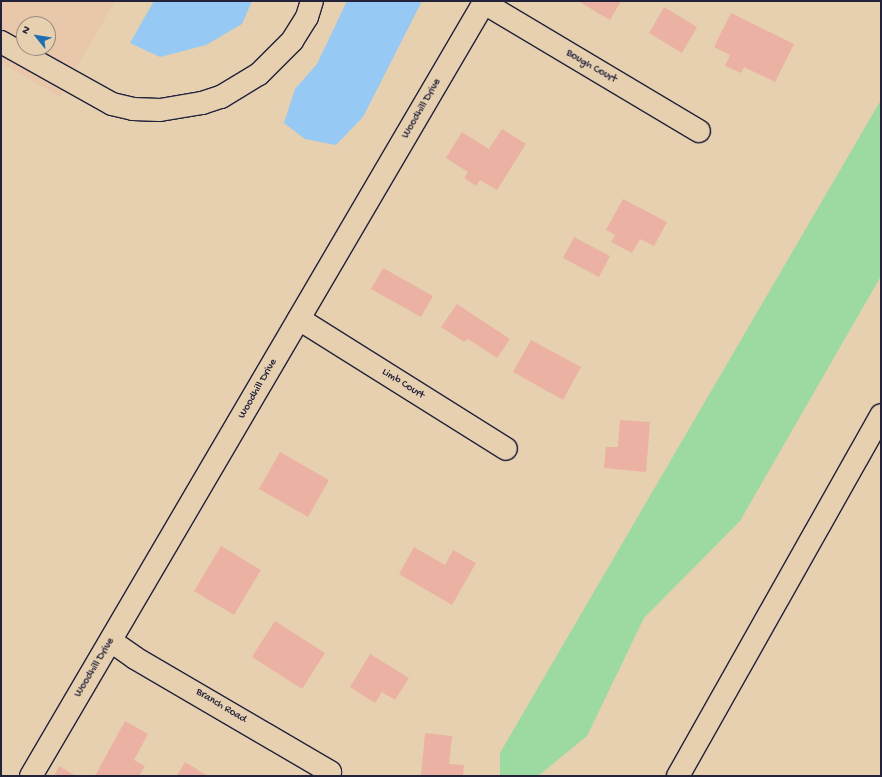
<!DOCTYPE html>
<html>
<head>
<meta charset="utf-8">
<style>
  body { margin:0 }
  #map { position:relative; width:882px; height:777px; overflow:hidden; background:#e6d0af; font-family:"Gochi Hand",sans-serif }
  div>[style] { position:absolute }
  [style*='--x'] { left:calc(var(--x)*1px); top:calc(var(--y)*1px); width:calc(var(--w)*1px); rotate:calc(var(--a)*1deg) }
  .built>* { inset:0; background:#e8c7ab }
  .green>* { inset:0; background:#9cdaa2 }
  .water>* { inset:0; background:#96c9f3 }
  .building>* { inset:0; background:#ebb2a3 }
  .roads { filter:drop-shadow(1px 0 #22223b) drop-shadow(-1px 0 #22223b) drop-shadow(0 1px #22223b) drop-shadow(0 -1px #22223b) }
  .minor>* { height:22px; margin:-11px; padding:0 11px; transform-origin:11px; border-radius:11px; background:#e6d0af }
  span { translate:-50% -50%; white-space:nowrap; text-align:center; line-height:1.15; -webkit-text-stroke:3px #e6d0af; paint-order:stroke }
  .street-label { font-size:11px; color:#22223b }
  .frame { position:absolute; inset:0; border:2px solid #22223b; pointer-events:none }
  .north { position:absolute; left:16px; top:16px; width:40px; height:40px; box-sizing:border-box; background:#e6d0af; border:1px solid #988a81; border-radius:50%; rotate:300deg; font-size:11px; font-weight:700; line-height:16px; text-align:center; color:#22223b }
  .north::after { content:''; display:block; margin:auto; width:14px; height:18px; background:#1f6fb2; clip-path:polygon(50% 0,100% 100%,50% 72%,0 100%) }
</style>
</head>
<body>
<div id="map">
  <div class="built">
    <i style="clip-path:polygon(evenodd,1px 1px,115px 1px,60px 97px,1px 63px,1px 1px,24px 24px,48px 24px,48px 48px,24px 48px,24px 24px)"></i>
  </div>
  <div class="green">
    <i style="clip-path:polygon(881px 100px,881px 276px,740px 521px,644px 618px,587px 736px,538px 776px,500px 776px,500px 753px)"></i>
  </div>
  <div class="water">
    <i style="clip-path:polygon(154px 1px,252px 1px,242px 24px,206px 45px,160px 57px,130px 43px)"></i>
    <i style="clip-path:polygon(347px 1px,422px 1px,363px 117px,336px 145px,305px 139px,284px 123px,295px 89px,317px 64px)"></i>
  </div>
  <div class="building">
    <i style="clip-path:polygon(578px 1px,621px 1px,610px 20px)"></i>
    <i style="clip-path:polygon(664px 7px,697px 27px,682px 53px,649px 33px)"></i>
    <i style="clip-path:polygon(731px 13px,794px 44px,775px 82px,744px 67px,741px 73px,725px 66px,730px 55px,714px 47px)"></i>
    <i style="clip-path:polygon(502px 129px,526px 144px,497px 190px,480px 180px,476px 186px,464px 178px,468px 172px,446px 158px,462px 132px,489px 149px)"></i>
    <i style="clip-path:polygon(623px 199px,667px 222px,654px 246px,640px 239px,632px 253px,611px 242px,615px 235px,606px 230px)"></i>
    <i style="clip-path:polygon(574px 237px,610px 256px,599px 277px,563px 258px)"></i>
    <i style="clip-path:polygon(383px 268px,433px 296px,421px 317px,371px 289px)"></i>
    <i style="clip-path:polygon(457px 304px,510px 339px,497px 358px,468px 339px,464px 342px,441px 327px)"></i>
    <i style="clip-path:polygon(531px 340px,581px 367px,563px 400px,513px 372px)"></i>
    <i style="clip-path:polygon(620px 420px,650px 422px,646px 472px,604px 468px,606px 447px,618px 447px)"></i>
    <i style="clip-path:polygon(280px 452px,329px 480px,308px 517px,259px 489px)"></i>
    <i style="clip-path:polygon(221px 546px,261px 570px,234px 615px,194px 591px)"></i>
    <i style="clip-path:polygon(414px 547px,445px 565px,453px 550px,476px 563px,452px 605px,399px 574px)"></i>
    <i style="clip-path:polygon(275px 621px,325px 653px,302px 689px,252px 657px)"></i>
    <i style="clip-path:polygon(370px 654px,409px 678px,395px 700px,382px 692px,375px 703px,350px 687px)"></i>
    <i style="clip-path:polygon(125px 721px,148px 734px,134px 760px,145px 766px,139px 776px,95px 776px)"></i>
    <i style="clip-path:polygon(425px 733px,452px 736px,449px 764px,464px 765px,463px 776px,421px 776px)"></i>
    <i style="clip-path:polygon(185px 762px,208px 776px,177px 776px)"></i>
    <i style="clip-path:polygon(59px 766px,76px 776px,54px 776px)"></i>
  </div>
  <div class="roads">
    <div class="minor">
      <i style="--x:484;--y:3;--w:250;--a:30.8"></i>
      <i style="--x:1;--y:42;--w:127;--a:29.2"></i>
      <i style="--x:112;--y:104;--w:22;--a:13"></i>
      <i style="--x:133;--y:109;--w:27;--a:2"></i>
      <i style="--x:160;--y:110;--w:43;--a:-9.5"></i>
      <i style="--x:202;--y:103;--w:20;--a:-18"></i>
      <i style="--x:221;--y:97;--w:44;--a:-31.2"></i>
      <i style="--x:259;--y:74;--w:47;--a:-45"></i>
      <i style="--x:292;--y:41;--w:28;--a:-58"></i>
      <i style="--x:307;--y:17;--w:17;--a:-73"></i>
      <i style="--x:299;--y:319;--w:244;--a:32.1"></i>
      <i style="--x:111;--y:641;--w:29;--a:35"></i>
      <i style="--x:135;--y:658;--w:226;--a:30.3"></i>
      <i style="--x:31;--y:776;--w:898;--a:-59.64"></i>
      <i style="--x:678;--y:776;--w:414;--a:-60.6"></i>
    </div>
  </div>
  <div class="street-label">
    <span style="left:591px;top:67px;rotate:30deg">Bough Court</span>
    <span style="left:422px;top:109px;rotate:-60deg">Woodhill Drive</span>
    <span style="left:403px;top:384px;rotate:32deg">Limb Court</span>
    <span style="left:258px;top:389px;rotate:-60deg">Woodhill Drive</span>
    <span style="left:95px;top:668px;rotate:-59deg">Woodhill Drive</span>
    <span style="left:221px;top:706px;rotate:31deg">Branch Road</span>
  </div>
  <div class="frame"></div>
  <div class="north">N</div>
</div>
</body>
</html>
